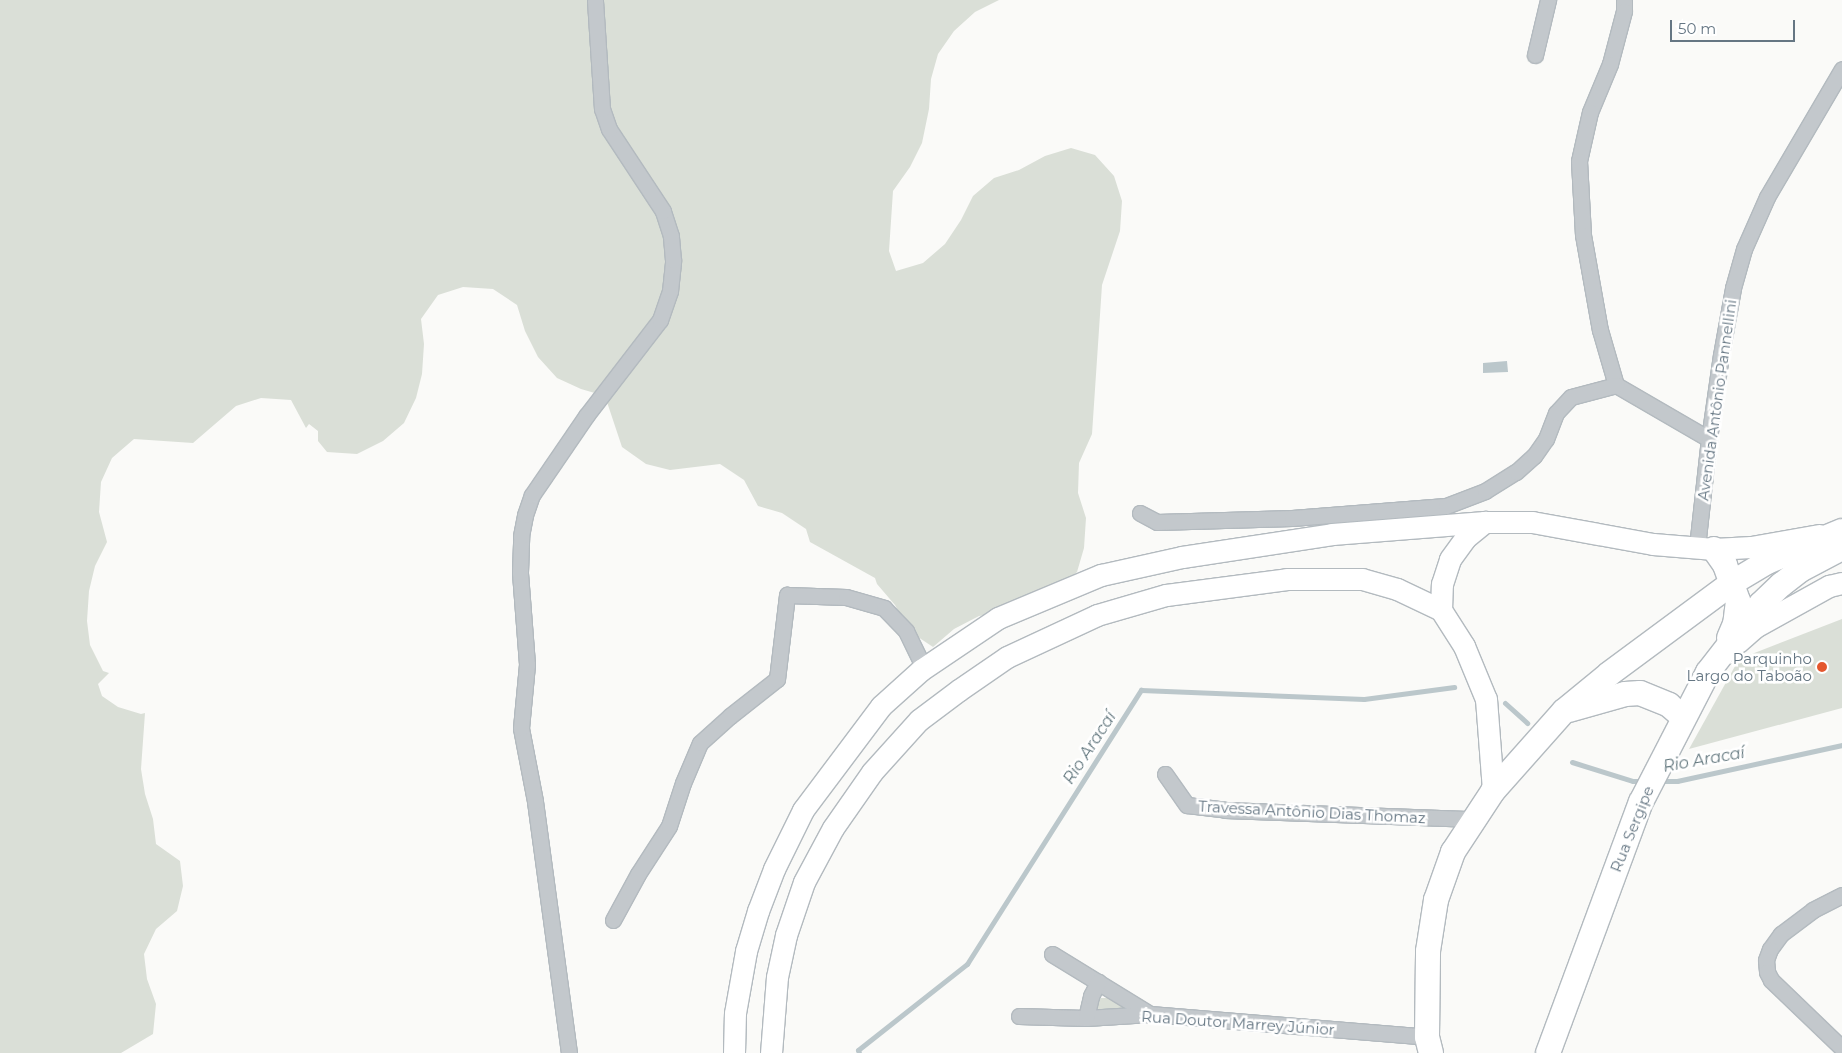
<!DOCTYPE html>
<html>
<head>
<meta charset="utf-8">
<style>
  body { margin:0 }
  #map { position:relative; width:1842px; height:1053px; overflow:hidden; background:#fafaf8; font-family:Montserrat,sans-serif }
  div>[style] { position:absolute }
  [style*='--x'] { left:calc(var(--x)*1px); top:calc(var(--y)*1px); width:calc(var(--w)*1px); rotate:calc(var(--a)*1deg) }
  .green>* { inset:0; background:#dadfd7 }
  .water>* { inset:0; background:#bbc7cb }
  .stream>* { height:5px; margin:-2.5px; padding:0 2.5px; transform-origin:2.5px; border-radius:2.5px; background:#bbc7cb }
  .roads { filter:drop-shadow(1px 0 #b3babf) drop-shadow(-1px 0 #b3babf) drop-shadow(0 1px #b3babf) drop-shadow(0 -1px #b3babf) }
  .street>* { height:15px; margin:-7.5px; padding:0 7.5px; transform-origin:7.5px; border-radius:7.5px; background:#c3c8cc }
  .secondary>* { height:21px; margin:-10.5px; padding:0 10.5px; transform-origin:10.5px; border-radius:10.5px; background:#fff }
  .primary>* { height:24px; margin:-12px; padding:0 12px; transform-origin:12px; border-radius:12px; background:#fff }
  .dots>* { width:14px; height:14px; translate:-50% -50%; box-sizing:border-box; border:2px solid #fff; border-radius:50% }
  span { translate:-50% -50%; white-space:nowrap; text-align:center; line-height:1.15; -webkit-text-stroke:5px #fff; paint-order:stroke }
  .street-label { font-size:15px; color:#657683 }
  .poi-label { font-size:15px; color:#657683 }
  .right { translate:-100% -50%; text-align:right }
  .water-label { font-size:16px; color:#60757c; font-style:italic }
  .scale { position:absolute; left:1670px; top:20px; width:125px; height:22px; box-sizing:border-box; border:2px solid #657683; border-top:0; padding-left:6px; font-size:15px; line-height:18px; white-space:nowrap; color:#657683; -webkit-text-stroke:4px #fff; paint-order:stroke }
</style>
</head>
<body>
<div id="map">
  <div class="green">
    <i style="clip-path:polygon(0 0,999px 0,975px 12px,954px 31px,938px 54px,931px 79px,929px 109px,922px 143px,910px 167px,893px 191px,889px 251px,896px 271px,923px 263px,945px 244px,961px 220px,973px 196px,994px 178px,1019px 170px,1045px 156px,1071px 148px,1095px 155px,1114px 176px,1122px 201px,1120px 231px,1102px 285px,1092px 434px,1079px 463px,1078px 493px,1086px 518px,1084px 548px,1077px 572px,1056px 591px,1005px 612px,979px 616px,954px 629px,933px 647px,909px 631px,895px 605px,877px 584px,875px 578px,810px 542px,806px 529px,782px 513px,758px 506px,744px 480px,720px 464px,670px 470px,646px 464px,622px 447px,605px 396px,581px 389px,557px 378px,538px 357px,525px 331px,517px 305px,493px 289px,463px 287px,438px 295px,421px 319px,424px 344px,422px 374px,416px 398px,404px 423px,383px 441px,357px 454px,327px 452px,318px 441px,318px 431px,309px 424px,306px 428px,291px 400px,261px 398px,236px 406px,193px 443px,134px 439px,112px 458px,101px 482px,99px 512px,107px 542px,95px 566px,89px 591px,87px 621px,90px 645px,103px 671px,109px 673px,98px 684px,102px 696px,118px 707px,141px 714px,145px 713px,141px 769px,145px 794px,153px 819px,156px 844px,180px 861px,183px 886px,177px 911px,156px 929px,144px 954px,147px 979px,156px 1004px,153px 1034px,121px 1053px,0 1053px)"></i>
    <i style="clip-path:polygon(1842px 619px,1842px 708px,1689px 749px,1739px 659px)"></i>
    <i style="clip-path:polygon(1101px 998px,1111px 998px,1131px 1012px,1103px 1012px,1097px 1008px,1096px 1003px)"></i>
  </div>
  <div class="water">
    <i style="clip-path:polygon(1507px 361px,1508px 372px,1483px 373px,1483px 363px)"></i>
  </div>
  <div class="stream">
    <i style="--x:1505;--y:703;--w:30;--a:42"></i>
    <i style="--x:1572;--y:762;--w:64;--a:17.3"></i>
    <i style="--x:1633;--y:781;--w:12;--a:0"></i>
    <i style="--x:1659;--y:781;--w:18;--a:0"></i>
    <i style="--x:1677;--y:781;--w:169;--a:-12.3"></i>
    <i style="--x:859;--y:1053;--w:3;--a:-108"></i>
    <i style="--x:858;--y:1050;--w:139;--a:-38.3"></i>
    <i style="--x:967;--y:964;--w:325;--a:-57.6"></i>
    <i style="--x:1141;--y:690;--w:223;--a:2.3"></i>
    <i style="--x:1364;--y:699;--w:91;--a:-7.6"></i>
  </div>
  <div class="roads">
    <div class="street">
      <i style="--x:1624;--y:0;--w:11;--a:90"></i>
      <i style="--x:1624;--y:11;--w:55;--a:104.8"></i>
      <i style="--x:1610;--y:64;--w:52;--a:112.6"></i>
      <i style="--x:1590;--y:112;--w:50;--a:102.7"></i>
      <i style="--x:1579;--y:161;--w:74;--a:86.9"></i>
      <i style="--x:1583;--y:235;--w:97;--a:79.9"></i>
      <i style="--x:1600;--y:330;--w:57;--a:73.8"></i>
      <i style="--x:1616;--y:385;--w:108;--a:30.1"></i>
      <i style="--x:1535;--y:55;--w:57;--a:-76.7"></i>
      <i style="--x:1140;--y:513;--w:19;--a:28"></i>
      <i style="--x:1157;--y:522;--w:135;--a:-1.7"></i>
      <i style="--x:1292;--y:518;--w:154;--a:-4.5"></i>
      <i style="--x:1446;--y:506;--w:42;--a:-21"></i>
      <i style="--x:1485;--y:491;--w:36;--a:-32"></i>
      <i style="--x:1516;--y:472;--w:24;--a:-42"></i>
      <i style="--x:1534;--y:456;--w:21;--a:-55"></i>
      <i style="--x:1546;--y:439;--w:28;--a:-69"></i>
      <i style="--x:1556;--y:413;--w:22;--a:-47"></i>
      <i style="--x:1571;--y:397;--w:47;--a:-14.9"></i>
      <i style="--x:1697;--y:547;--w:109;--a:-83.7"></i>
      <i style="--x:1709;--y:439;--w:85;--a:-81.9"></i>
      <i style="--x:1721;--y:355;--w:68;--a:-79.8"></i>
      <i style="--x:1733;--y:288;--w:41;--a:-74.2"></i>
      <i style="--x:1744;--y:249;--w:57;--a:-66.1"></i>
      <i style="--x:1767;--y:197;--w:148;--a:-59.6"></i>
      <i style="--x:1165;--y:774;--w:38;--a:55"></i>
      <i style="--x:1187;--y:805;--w:38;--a:7"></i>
      <i style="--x:1225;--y:810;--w:249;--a:2.1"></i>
      <i style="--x:1842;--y:895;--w:33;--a:153"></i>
      <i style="--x:1813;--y:910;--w:40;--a:143"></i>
      <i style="--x:1781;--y:934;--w:19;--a:126"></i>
      <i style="--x:1770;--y:949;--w:12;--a:110"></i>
      <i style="--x:1766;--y:960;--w:12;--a:85"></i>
      <i style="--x:1767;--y:972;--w:9;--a:63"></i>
      <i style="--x:1771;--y:980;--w:98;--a:43.8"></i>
      <i style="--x:613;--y:920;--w:52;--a:-61.5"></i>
      <i style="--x:638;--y:874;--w:57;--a:-57.1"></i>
      <i style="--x:669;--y:826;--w:45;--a:-72"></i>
      <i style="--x:683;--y:783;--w:43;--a:-67"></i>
      <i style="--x:700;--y:743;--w:40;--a:-42"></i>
      <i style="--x:730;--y:716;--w:60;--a:-38.2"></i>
      <i style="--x:777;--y:679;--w:85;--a:-83.2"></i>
      <i style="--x:787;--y:595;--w:59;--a:1.9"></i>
      <i style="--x:846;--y:597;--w:40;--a:16"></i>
      <i style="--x:884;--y:608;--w:32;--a:46"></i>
      <i style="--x:906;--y:631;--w:41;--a:64.1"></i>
      <i style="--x:1052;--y:954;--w:115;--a:31.5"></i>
      <i style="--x:1019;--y:1016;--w:67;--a:1.7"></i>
      <i style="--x:1086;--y:1018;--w:64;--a:-3.6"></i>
      <i style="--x:1150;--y:1014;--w:278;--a:4.7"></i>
      <i style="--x:1086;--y:1018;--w:23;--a:-77"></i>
      <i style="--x:1091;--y:996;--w:16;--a:-63"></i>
      <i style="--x:569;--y:1053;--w:254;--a:-97.7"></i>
      <i style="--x:535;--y:801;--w:74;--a:-100.9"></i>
      <i style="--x:521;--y:728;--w:64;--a:-84.6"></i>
      <i style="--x:527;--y:664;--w:92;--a:-94.4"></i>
      <i style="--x:520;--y:572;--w:36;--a:-88"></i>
      <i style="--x:521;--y:536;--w:21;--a:-79"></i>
      <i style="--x:525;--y:515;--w:21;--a:-71"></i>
      <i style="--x:532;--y:495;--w:96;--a:-55.6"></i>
      <i style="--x:586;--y:416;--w:121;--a:-52.4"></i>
      <i style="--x:660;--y:320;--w:31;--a:-71"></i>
      <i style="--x:670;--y:291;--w:31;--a:-84"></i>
      <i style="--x:673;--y:260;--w:24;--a:-95"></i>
      <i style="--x:671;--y:236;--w:26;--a:-108"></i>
      <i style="--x:663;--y:211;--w:98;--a:-123.4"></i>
      <i style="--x:609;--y:129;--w:21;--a:-109"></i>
      <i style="--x:602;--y:109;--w:109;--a:-93.7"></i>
    </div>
    <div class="secondary">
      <i style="--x:1441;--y:610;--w:26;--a:-88"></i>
      <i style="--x:1442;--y:584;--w:26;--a:-72"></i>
      <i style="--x:1450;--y:559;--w:26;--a:-54"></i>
      <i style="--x:1465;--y:538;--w:26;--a:-39"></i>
      <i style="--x:1738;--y:642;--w:23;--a:-41"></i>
      <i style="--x:1755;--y:627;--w:85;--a:-29"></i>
      <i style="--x:1829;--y:586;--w:13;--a:-13"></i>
      <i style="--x:734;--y:1053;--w:40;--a:-88.6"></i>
      <i style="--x:735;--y:1013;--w:63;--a:-79.9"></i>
      <i style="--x:746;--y:951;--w:42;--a:-73.3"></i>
      <i style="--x:758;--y:911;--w:45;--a:-69.1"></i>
      <i style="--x:774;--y:869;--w:66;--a:-63.8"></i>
      <i style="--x:803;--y:810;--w:130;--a:-53.1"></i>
      <i style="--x:881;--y:706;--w:54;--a:-42"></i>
      <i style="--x:921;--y:670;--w:93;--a:-34"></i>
      <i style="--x:998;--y:618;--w:112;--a:-22.7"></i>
      <i style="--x:1101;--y:575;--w:83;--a:-12.5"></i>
      <i style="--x:1182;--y:557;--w:152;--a:-8.7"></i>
      <i style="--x:1332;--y:534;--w:153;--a:-4.5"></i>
      <i style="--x:1485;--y:522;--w:47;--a:0"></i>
      <i style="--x:1532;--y:522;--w:123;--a:10.3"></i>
      <i style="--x:1653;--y:544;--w:61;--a:4.7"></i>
      <i style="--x:1714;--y:549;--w:37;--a:-3"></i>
      <i style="--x:1751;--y:547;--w:69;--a:-10"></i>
      <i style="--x:771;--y:1053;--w:76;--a:-85.5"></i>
      <i style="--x:777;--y:977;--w:43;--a:-77.9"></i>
      <i style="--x:786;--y:935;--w:56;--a:-71.2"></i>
      <i style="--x:804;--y:882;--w:61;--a:-61.8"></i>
      <i style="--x:833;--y:828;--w:68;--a:-55.1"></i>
      <i style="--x:872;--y:772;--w:70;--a:-47.9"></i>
      <i style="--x:919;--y:720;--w:50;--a:-36.9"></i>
      <i style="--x:959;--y:690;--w:58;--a:-34.5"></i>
      <i style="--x:1007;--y:657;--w:99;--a:-25"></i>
      <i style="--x:1097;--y:615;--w:72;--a:-16.2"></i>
      <i style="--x:1166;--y:595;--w:122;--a:-7.5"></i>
      <i style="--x:1287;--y:579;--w:75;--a:0"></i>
      <i style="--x:1362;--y:579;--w:36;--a:16"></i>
      <i style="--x:1397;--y:589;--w:49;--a:25.5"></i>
      <i style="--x:1441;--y:610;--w:43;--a:57.4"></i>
      <i style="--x:1464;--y:646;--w:57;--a:67.5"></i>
      <i style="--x:1486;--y:699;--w:92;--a:85.6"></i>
    </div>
    <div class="primary">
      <i style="--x:1714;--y:549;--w:19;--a:55"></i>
      <i style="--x:1725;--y:565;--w:38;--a:70"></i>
      <i style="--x:1738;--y:601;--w:23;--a:97"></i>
      <i style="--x:1735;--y:624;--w:15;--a:113"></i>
      <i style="--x:1569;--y:710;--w:58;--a:-15.9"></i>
      <i style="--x:1625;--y:694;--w:15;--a:-4"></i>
      <i style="--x:1640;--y:693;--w:31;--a:22"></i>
      <i style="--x:1669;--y:705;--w:18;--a:41"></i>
      <i style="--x:1431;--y:1053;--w:16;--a:-104"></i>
      <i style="--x:1427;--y:1037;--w:86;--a:-89.3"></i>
      <i style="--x:1428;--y:951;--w:52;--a:-81.1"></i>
      <i style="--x:1436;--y:900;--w:51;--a:-70.5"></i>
      <i style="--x:1453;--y:852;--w:73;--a:-56.7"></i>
      <i style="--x:1493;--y:791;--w:107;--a:-48.4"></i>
      <i style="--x:1564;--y:711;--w:58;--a:-39.4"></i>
      <i style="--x:1609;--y:674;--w:153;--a:-36.5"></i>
      <i style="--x:1732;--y:583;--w:41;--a:-31"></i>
      <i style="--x:1767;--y:562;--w:81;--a:-22.5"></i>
      <i style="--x:1548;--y:1053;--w:268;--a:-69.7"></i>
      <i style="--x:1641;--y:802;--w:146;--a:-62.7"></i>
      <i style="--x:1708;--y:672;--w:86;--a:-52.1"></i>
      <i style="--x:1761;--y:604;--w:28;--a:-44"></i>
      <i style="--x:1781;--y:585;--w:24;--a:-38"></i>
      <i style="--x:1800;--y:570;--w:47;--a:-27.6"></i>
    </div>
  </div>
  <div class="dots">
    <i style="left:1822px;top:667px;background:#e4572e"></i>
  </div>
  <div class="street-label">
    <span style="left:1717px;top:400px;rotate:-82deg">Avenida Antônio Pannellini</span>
    <span style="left:1312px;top:812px;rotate:3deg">Travessa Antônio Dias Thomaz</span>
    <span style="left:1632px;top:829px;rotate:-68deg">Rua Sergipe</span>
    <span style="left:1238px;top:1023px;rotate:4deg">Rua Doutor Marrey Júnior</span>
  </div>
  <div class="poi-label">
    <span class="right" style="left:1812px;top:667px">Parquinho<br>Largo do Taboão</span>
  </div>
  <div class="water-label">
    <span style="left:1090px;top:748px;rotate:-57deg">Rio Aracaí</span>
    <span style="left:1704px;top:760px;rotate:-10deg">Rio Aracaí</span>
  </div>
  <div class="scale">50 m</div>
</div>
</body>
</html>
